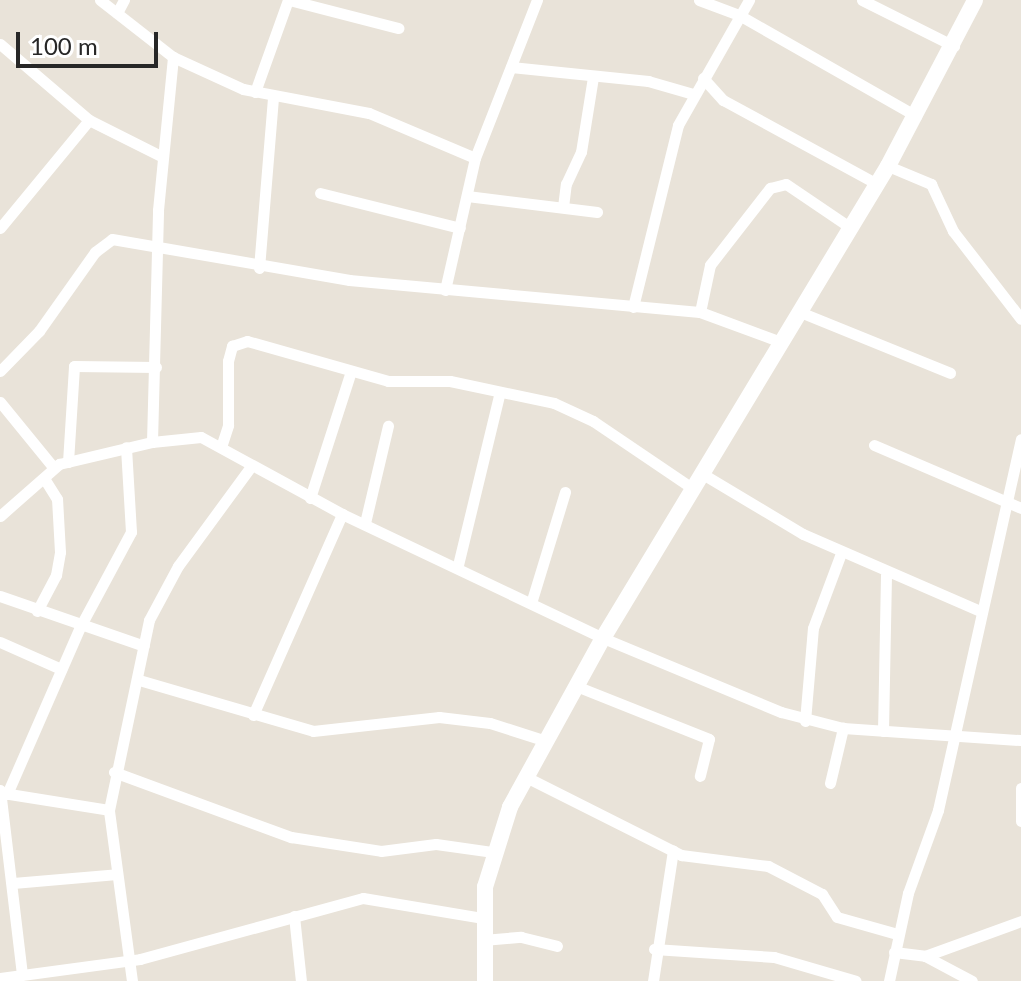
<!DOCTYPE html>
<html>
<head>
<meta charset="utf-8">
<style>
  body { margin:0 }
  #map { position:relative; width:1021px; height:981px; overflow:hidden; background:#e9e3d9; font-family:Lato,sans-serif }
  div>[style] { position:absolute }
  [style*='--x'] { left:calc(var(--x)*1px); top:calc(var(--y)*1px); width:calc(var(--w)*1px); rotate:calc(var(--a)*1deg) }
  .street>* { height:11px; margin:-5.5px; padding:0 5.5px; transform-origin:5.5px; border-radius:5.5px; background:#fff }
  .secondary>* { height:16px; margin:-8px; padding:0 8px; transform-origin:8px; border-radius:8px; background:#fff }
  span { translate:-50% -50%; white-space:nowrap; text-align:center; line-height:1.15; -webkit-text-stroke:8px #fff; paint-order:stroke }
  .scale { position:absolute; left:16px; top:32px; width:142px; height:36px; box-sizing:border-box; border:4px solid #272727; border-top:0; padding-left:10px; font-size:24px; line-height:28px; white-space:nowrap; color:#272727; -webkit-text-stroke:6px #fff; paint-order:stroke }
</style>
</head>
<body>
<div id="map">
  <div class="street">
    <i style="--x:100;--y:0;--w:93;--a:38"></i>
    <i style="--x:173;--y:57;--w:77;--a:24.6"></i>
    <i style="--x:243;--y:89;--w:128;--a:10.8"></i>
    <i style="--x:369;--y:113;--w:115;--a:23"></i>
    <i style="--x:289;--y:0;--w:113;--a:14.4"></i>
    <i style="--x:699;--y:0;--w:43;--a:20.6"></i>
    <i style="--x:739;--y:15;--w:204;--a:29.7"></i>
    <i style="--x:862;--y:0;--w:103;--a:26.6"></i>
    <i style="--x:117;--y:13;--w:15;--a:-62"></i>
    <i style="--x:0;--y:44;--w:117;--a:40.5"></i>
    <i style="--x:89;--y:120;--w:80;--a:26.6"></i>
    <i style="--x:511;--y:67;--w:138;--a:5.8"></i>
    <i style="--x:648;--y:81;--w:47;--a:16.1"></i>
    <i style="--x:703;--y:78;--w:30;--a:48"></i>
    <i style="--x:723;--y:100;--w:175;--a:28.6"></i>
    <i style="--x:255;--y:92;--w:98;--a:-70.3"></i>
    <i style="--x:888;--y:166;--w:47;--a:22.7"></i>
    <i style="--x:931;--y:184;--w:52;--a:64.9"></i>
    <i style="--x:953;--y:231;--w:111;--a:52.3"></i>
    <i style="--x:320;--y:193;--w:144;--a:14"></i>
    <i style="--x:467;--y:196;--w:131;--a:7"></i>
    <i style="--x:563;--y:207;--w:23;--a:-83"></i>
    <i style="--x:566;--y:184;--w:35;--a:-65"></i>
    <i style="--x:581;--y:152;--w:76;--a:-80.9"></i>
    <i style="--x:0;--y:228;--w:140;--a:-50.5"></i>
    <i style="--x:259;--y:268;--w:172;--a:-85.3"></i>
    <i style="--x:445;--y:290;--w:135;--a:-77.2"></i>
    <i style="--x:475;--y:158;--w:170;--a:-68.6"></i>
    <i style="--x:633;--y:307;--w:187;--a:-76.1"></i>
    <i style="--x:678;--y:125;--w:144;--a:-60.4"></i>
    <i style="--x:700;--y:312;--w:48;--a:-78"></i>
    <i style="--x:710;--y:265;--w:98;--a:-52.1"></i>
    <i style="--x:770;--y:188;--w:16;--a:-14"></i>
    <i style="--x:786;--y:184;--w:78;--a:34.1"></i>
    <i style="--x:800;--y:312;--w:162;--a:22.1"></i>
    <i style="--x:0;--y:371;--w:56;--a:-45.7"></i>
    <i style="--x:39;--y:331;--w:97;--a:-54.7"></i>
    <i style="--x:95;--y:252;--w:21;--a:-37"></i>
    <i style="--x:112;--y:239;--w:241;--a:9.8"></i>
    <i style="--x:349;--y:280;--w:352;--a:5.2"></i>
    <i style="--x:700;--y:312;--w:86;--a:20.3"></i>
    <i style="--x:0;--y:402;--w:84;--a:50.8"></i>
    <i style="--x:152;--y:442;--w:232;--a:-88.5"></i>
    <i style="--x:158;--y:210;--w:154;--a:-84.4"></i>
    <i style="--x:222;--y:444;--w:20;--a:-72"></i>
    <i style="--x:228;--y:425;--w:64;--a:-90"></i>
    <i style="--x:228;--y:361;--w:16;--a:-75"></i>
    <i style="--x:232;--y:346;--w:16;--a:-18"></i>
    <i style="--x:247;--y:341;--w:147;--a:15.8"></i>
    <i style="--x:388;--y:381;--w:62;--a:0"></i>
    <i style="--x:450;--y:381;--w:106;--a:11.9"></i>
    <i style="--x:554;--y:403;--w:43;--a:24.8"></i>
    <i style="--x:593;--y:421;--w:120;--a:34.1"></i>
    <i style="--x:874;--y:445;--w:160;--a:23.2"></i>
    <i style="--x:68;--y:462;--w:96;--a:-86.4"></i>
    <i style="--x:74;--y:366;--w:82;--a:0.7"></i>
    <i style="--x:701;--y:473;--w:119;--a:30.9"></i>
    <i style="--x:803;--y:534;--w:195;--a:23.5"></i>
    <i style="--x:310;--y:498;--w:133;--a:-72.1"></i>
    <i style="--x:0;--y:516;--w:79;--a:-41.4"></i>
    <i style="--x:59;--y:464;--w:96;--a:-13.3"></i>
    <i style="--x:152;--y:442;--w:49;--a:-5.8"></i>
    <i style="--x:201;--y:437;--w:161;--a:28.6"></i>
    <i style="--x:342;--y:514;--w:289;--a:25.4"></i>
    <i style="--x:603;--y:638;--w:193;--a:22.6"></i>
    <i style="--x:781;--y:712;--w:64;--a:14.5"></i>
    <i style="--x:843;--y:728;--w:178;--a:3.9"></i>
    <i style="--x:365;--y:523;--w:100;--a:-76.7"></i>
    <i style="--x:458;--y:565;--w:178;--a:-76.4"></i>
    <i style="--x:0;--y:596;--w:152;--a:19.1"></i>
    <i style="--x:532;--y:600;--w:113;--a:-73"></i>
    <i style="--x:37;--y:611;--w:41;--a:-62.2"></i>
    <i style="--x:56;--y:575;--w:23;--a:-80"></i>
    <i style="--x:60;--y:552;--w:53;--a:-93.2"></i>
    <i style="--x:57;--y:499;--w:22;--a:-122"></i>
    <i style="--x:0;--y:642;--w:67;--a:23.9"></i>
    <i style="--x:139;--y:680;--w:181;--a:16.3"></i>
    <i style="--x:313;--y:731;--w:127;--a:-6.3"></i>
    <i style="--x:439;--y:717;--w:51;--a:6.7"></i>
    <i style="--x:490;--y:723;--w:59;--a:17.8"></i>
    <i style="--x:576;--y:686;--w:143;--a:21.7"></i>
    <i style="--x:709;--y:739;--w:38;--a:104"></i>
    <i style="--x:253;--y:715;--w:220;--a:-66.1"></i>
    <i style="--x:805;--y:721;--w:93;--a:-85.1"></i>
    <i style="--x:813;--y:628;--w:80;--a:-69.5"></i>
    <i style="--x:883;--y:731;--w:156;--a:-88.9"></i>
    <i style="--x:114;--y:772;--w:189;--a:20.2"></i>
    <i style="--x:291;--y:837;--w:91;--a:8.8"></i>
    <i style="--x:381;--y:851;--w:55;--a:-7.3"></i>
    <i style="--x:436;--y:844;--w:58;--a:8"></i>
    <i style="--x:526;--y:777;--w:174;--a:26.7"></i>
    <i style="--x:681;--y:855;--w:88;--a:7.2"></i>
    <i style="--x:768;--y:866;--w:61;--a:27.4"></i>
    <i style="--x:822;--y:894;--w:27;--a:57"></i>
    <i style="--x:837;--y:917;--w:62;--a:15.8"></i>
    <i style="--x:830;--y:783;--w:57;--a:-76.7"></i>
    <i style="--x:1021;--y:788;--w:33;--a:90"></i>
    <i style="--x:0;--y:790;--w:186;--a:83.2"></i>
    <i style="--x:3;--y:793;--w:107;--a:9.1"></i>
    <i style="--x:7;--y:794;--w:182;--a:-66.4"></i>
    <i style="--x:80;--y:627;--w:108;--a:-61.8"></i>
    <i style="--x:131;--y:532;--w:85;--a:-93.4"></i>
    <i style="--x:13;--y:883;--w:104;--a:-4.9"></i>
    <i style="--x:294;--y:916;--w:65;--a:83.9"></i>
    <i style="--x:483;--y:940;--w:38;--a:-5"></i>
    <i style="--x:521;--y:937;--w:37;--a:14"></i>
    <i style="--x:654;--y:949;--w:120;--a:3.8"></i>
    <i style="--x:774;--y:957;--w:85;--a:16.3"></i>
    <i style="--x:894;--y:952;--w:31;--a:7"></i>
    <i style="--x:925;--y:956;--w:53;--a:28"></i>
    <i style="--x:925;--y:956;--w:102;--a:-20"></i>
    <i style="--x:0;--y:978;--w:141;--a:-7.7"></i>
    <i style="--x:140;--y:959;--w:231;--a:-15.3"></i>
    <i style="--x:363;--y:898;--w:122;--a:9.5"></i>
    <i style="--x:132;--y:981;--w:173;--a:-97.7"></i>
    <i style="--x:109;--y:810;--w:194;--a:-78.1"></i>
    <i style="--x:149;--y:620;--w:61;--a:-61.8"></i>
    <i style="--x:178;--y:566;--w:125;--a:-53.8"></i>
    <i style="--x:653;--y:981;--w:132;--a:-81.3"></i>
    <i style="--x:889;--y:981;--w:90;--a:-77.8"></i>
    <i style="--x:908;--y:893;--w:88;--a:-70.1"></i>
    <i style="--x:938;--y:810;--w:380;--a:-77.4"></i>
  </div>
  <div class="secondary">
    <i style="--x:485;--y:981;--w:94;--a:-90"></i>
    <i style="--x:485;--y:887;--w:84;--a:-72.6"></i>
    <i style="--x:510;--y:807;--w:193;--a:-61.2"></i>
    <i style="--x:603;--y:638;--w:551;--a:-58.88"></i>
    <i style="--x:888;--y:166;--w:187;--a:-62.3"></i>
  </div>
  <div class="scale">100 m</div>
</div>
</body>
</html>
